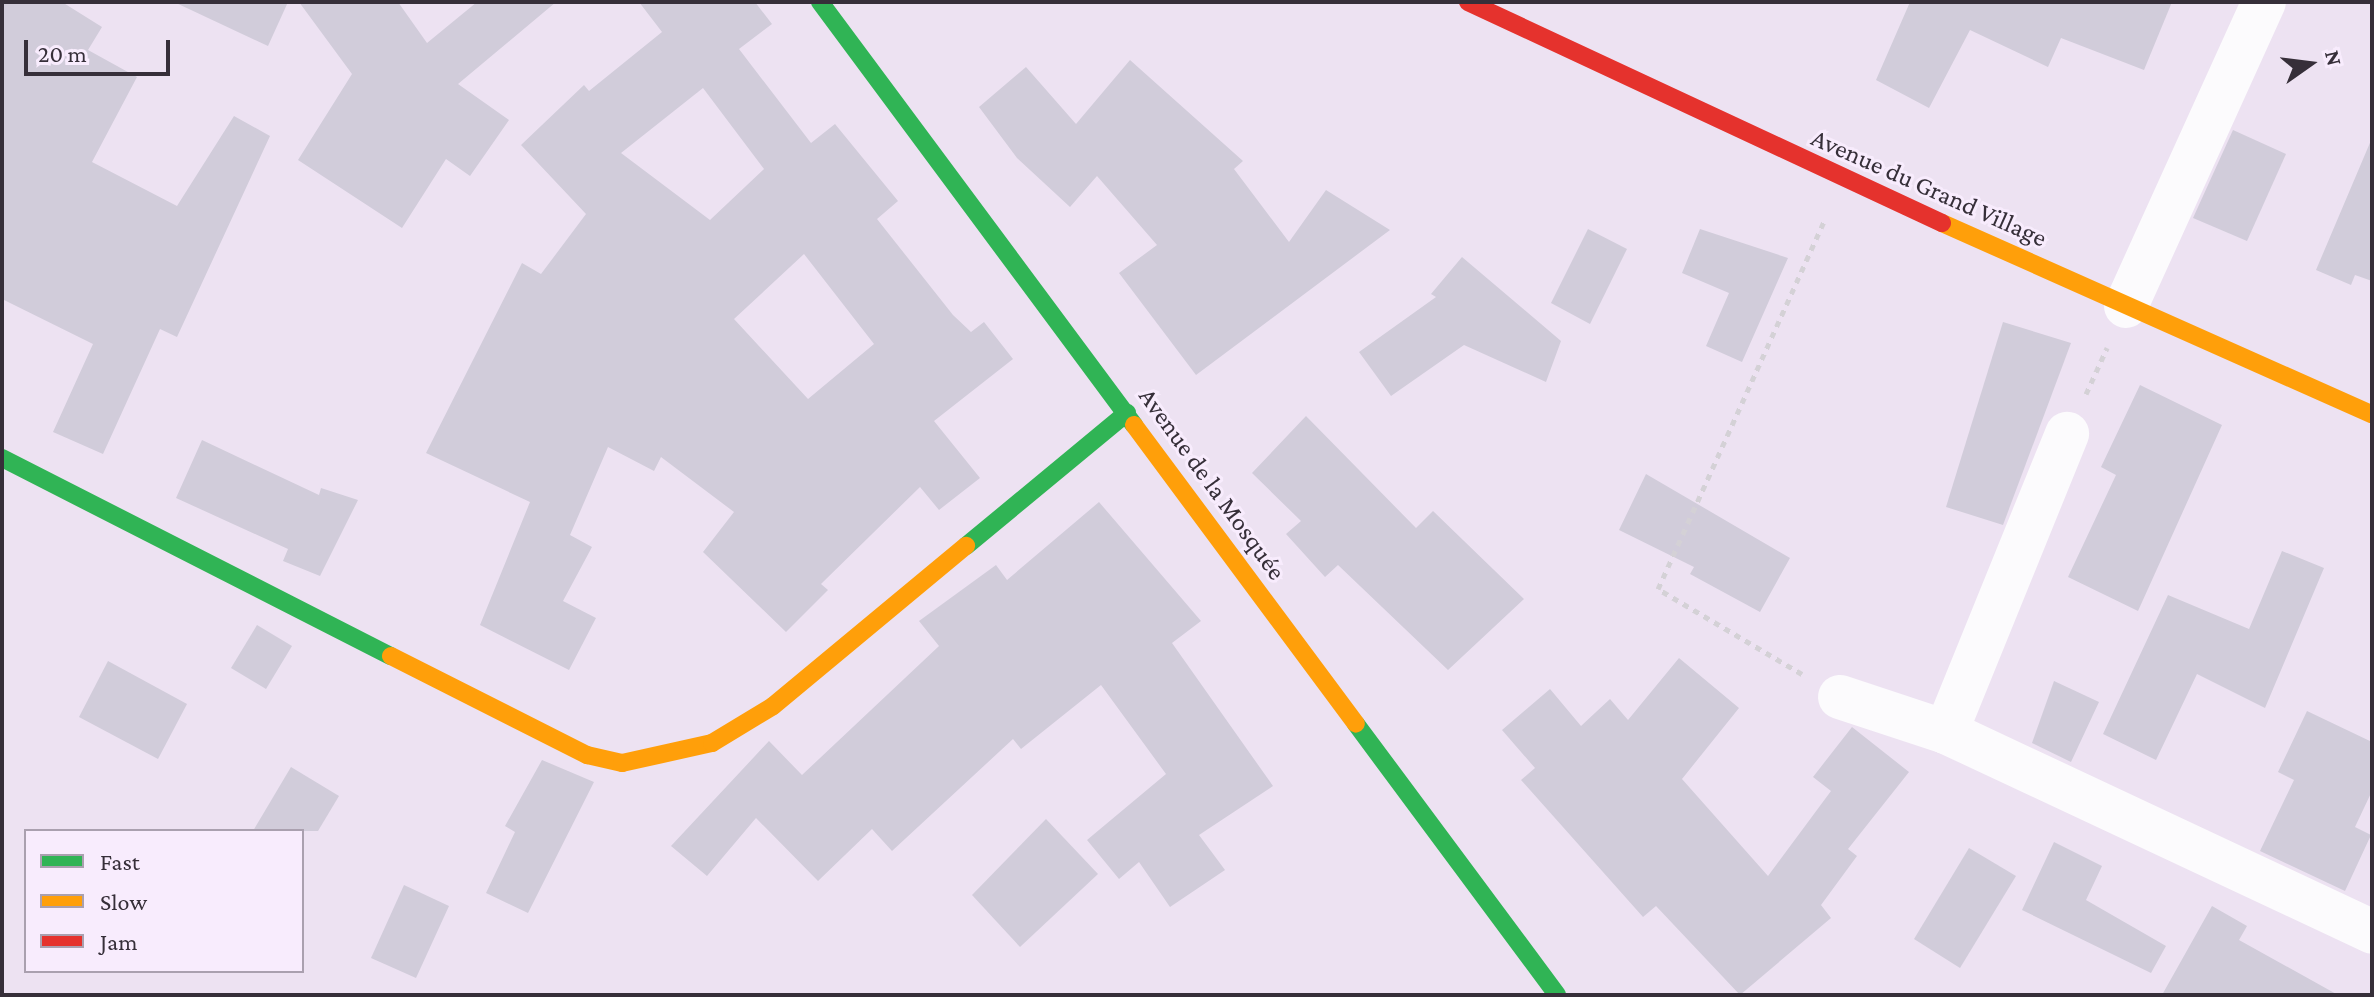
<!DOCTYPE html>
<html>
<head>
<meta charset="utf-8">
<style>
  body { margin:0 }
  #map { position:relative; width:2374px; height:997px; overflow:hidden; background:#ede2f2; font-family:"Crimson Pro",serif }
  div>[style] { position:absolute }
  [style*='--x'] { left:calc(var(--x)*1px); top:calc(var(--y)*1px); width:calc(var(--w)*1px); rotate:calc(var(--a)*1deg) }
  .building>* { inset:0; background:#d1ccda }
  .path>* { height:5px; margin-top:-2.5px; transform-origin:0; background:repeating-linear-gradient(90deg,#d4d1d6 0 6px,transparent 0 12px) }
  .street>* { height:44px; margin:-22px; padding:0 22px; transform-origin:22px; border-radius:22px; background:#fcfbfd }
  .fast>* { height:18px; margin:-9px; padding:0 9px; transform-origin:9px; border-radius:9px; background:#30b455 }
  .slow>* { height:18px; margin:-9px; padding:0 9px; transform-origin:9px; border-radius:9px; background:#ff9f0a }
  .jam>* { height:18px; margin:-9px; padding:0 9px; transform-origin:9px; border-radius:9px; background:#e5322d }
  span { translate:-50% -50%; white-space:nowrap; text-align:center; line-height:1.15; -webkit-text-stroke:6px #f8ecfd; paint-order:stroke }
  .street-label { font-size:26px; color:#362f39 }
  .frame { position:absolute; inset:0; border:4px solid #362f39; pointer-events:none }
  .legend { position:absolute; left:24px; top:829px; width:280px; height:144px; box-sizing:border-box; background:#f8ecfd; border:2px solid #aaa0af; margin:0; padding:10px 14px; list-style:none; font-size:24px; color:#362f39 }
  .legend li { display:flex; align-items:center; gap:16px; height:40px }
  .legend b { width:40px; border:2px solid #aaa0af }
  .north { position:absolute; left:2270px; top:24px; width:80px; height:80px; -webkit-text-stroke:6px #f8ecfd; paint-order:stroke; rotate:76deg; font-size:22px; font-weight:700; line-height:32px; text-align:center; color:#362f39 }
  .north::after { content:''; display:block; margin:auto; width:28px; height:36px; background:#362f39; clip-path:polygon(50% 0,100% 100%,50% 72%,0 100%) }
  .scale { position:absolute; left:24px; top:40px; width:146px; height:36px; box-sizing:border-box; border:4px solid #362f39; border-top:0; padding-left:10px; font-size:24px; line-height:28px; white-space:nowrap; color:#362f39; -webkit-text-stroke:6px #f8ecfd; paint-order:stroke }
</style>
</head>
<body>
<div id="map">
  <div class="building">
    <i style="clip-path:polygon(2px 2px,62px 2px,102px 27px,88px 50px,137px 77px,92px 162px,177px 206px,234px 116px,270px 136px,177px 337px,160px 329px,103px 454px,53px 432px,93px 344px,2px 299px)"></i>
    <i style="clip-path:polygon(174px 2px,288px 2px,268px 46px)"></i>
    <i style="clip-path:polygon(299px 2px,398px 2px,427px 43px,477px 2px,556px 2px,458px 84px,509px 120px,470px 176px,446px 159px,402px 228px,298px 160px,352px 74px)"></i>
    <i style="clip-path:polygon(evenodd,639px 2px,755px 2px,772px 24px,739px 49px,811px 143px,835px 124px,898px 201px,877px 219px,953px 315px,971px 332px,984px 322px,1013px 359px,934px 421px,980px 478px,939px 510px,920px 487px,821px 584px,828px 590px,786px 632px,703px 552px,734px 512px,661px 457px,654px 471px,608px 447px,570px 535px,592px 547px,563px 601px,596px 618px,569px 670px,480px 625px,530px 502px,426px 453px,522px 263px,541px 274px,586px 214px,521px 145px,584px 85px,589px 91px,662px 32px,639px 2px,703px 88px,764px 169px,710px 220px,621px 153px,703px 88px,639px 2px,804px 254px,874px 344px,808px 399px,734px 319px,804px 254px)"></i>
    <i style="clip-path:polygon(1910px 2px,2172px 2px,2144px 70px,2061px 38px,2048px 67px,1970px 30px,1929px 108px,1876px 80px)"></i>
    <i style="clip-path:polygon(1130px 60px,1243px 161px,1234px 169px,1289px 242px,1326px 190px,1390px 230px,1196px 375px,1119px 273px,1157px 245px,1097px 176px,1070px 207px,1017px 158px,979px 107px,1026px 67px,1076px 124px)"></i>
    <i style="clip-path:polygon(2233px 130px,2286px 154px,2247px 241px,2193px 218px)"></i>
    <i style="clip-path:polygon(2372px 138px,2372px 281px,2355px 275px,2351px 285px,2316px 270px)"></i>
    <i style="clip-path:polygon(1588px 229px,1627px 249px,1590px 324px,1551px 303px)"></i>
    <i style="clip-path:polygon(1700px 229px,1788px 258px,1742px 362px,1706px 346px,1729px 293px,1682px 273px)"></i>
    <i style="clip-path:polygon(1462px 257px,1561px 341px,1546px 382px,1464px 345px,1391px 396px,1359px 352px,1436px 297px,1431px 294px)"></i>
    <i style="clip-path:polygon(2003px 322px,2071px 343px,2003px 525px,1946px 507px)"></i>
    <i style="clip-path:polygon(2140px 385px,2222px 425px,2138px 611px,2068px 577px,2116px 475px,2101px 467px)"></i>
    <i style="clip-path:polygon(1306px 416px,1416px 528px,1433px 511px,1524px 599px,1448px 670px,1338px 565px,1325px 577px,1286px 534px,1301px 521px,1252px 473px)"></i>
    <i style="clip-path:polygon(202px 440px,319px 495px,321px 488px,358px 500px,320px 576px,283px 561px,288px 549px,176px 498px)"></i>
    <i style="clip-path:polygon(1646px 474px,1790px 558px,1760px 612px,1690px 574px,1694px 567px,1619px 530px)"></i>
    <i style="clip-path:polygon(1099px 502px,1201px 621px,1172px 643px,1273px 786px,1199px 835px,1225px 870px,1170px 907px,1139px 862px,1119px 879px,1087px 840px,1166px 774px,1101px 685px,1021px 749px,1013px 739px,892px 851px,872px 829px,818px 881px,756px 818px,707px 876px,671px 846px,769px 741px,802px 775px,939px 646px,919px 621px,996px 565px,1007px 580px)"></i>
    <i style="clip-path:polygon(2282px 551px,2324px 568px,2265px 708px,2197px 674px,2156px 760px,2103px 734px,2168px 595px,2249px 629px)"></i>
    <i style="clip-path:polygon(257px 625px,292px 646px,266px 689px,231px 668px)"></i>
    <i style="clip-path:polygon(1679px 658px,1739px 708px,1682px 779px,1768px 876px,1831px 791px,1813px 777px,1852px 727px,1909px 772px,1848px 849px,1857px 856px,1821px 905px,1831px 918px,1740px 995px,1656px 906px,1643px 917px,1521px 780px,1535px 768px,1502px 730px,1550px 689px,1581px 726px,1610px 699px,1628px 720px)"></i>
    <i style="clip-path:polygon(108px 661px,187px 704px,158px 759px,79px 717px)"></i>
    <i style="clip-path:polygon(2054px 681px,2099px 702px,2071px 762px,2032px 743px)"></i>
    <i style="clip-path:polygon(2307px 711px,2372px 742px,2372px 791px,2355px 827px,2371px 835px,2345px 891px,2260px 851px,2294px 780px,2278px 772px)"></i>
    <i style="clip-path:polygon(542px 760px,594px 782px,528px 913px,486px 893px,515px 832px,505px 826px)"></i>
    <i style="clip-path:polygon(291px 767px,339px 796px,318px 831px,253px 831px)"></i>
    <i style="clip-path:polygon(1046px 819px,1098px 874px,1020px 947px,972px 895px)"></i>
    <i style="clip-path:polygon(2054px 842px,2102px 866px,2086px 900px,2166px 946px,2151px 973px,2022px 910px)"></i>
    <i style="clip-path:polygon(1969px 848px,2016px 876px,1960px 968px,1914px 939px)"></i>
    <i style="clip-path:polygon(404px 885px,449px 906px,416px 978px,371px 958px)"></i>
    <i style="clip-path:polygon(2212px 906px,2247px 926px,2239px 940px,2338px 995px,2162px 995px)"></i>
  </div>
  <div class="path">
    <i style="--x:2086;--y:394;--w:51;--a:-65.5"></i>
    <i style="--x:1802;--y:674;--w:167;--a:-149.4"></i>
    <i style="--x:1658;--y:589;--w:403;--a:-65.7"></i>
  </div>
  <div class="street">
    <i style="--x:2126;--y:306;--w:334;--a:-65.6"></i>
    <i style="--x:1840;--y:697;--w:112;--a:18.3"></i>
    <i style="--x:1946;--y:732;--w:471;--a:25.1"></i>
    <i style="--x:1946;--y:732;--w:322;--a:-67.9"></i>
  </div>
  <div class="fast">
    <i style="--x:820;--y:2;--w:527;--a:53.41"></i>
    <i style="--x:2;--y:458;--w:436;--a:27"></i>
    <i style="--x:966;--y:546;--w:209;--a:-39.6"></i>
    <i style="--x:1356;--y:724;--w:337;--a:53.4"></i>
  </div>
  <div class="slow">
    <i style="--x:1942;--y:223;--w:471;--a:24"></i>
    <i style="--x:1134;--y:425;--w:372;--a:53.4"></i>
    <i style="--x:391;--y:656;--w:220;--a:26.8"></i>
    <i style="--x:587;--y:755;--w:36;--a:13"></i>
    <i style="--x:622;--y:763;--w:92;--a:-12.5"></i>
    <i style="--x:712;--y:743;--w:71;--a:-31.2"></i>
    <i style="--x:773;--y:706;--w:251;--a:-39.7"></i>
  </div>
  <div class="jam">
    <i style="--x:1468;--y:2;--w:523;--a:25"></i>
  </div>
  <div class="street-label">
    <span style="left:1929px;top:188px;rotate:24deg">Avenue du Grand Village</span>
    <span style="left:1212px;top:484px;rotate:54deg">Avenue de la Mosquée</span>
  </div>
  <div class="frame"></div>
  <ul class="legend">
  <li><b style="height:10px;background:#30b455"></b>Fast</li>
  <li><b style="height:10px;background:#ff9f0a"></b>Slow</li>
  <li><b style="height:10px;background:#e5322d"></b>Jam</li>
  </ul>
  <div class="north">N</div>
  <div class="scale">20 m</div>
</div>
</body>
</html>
